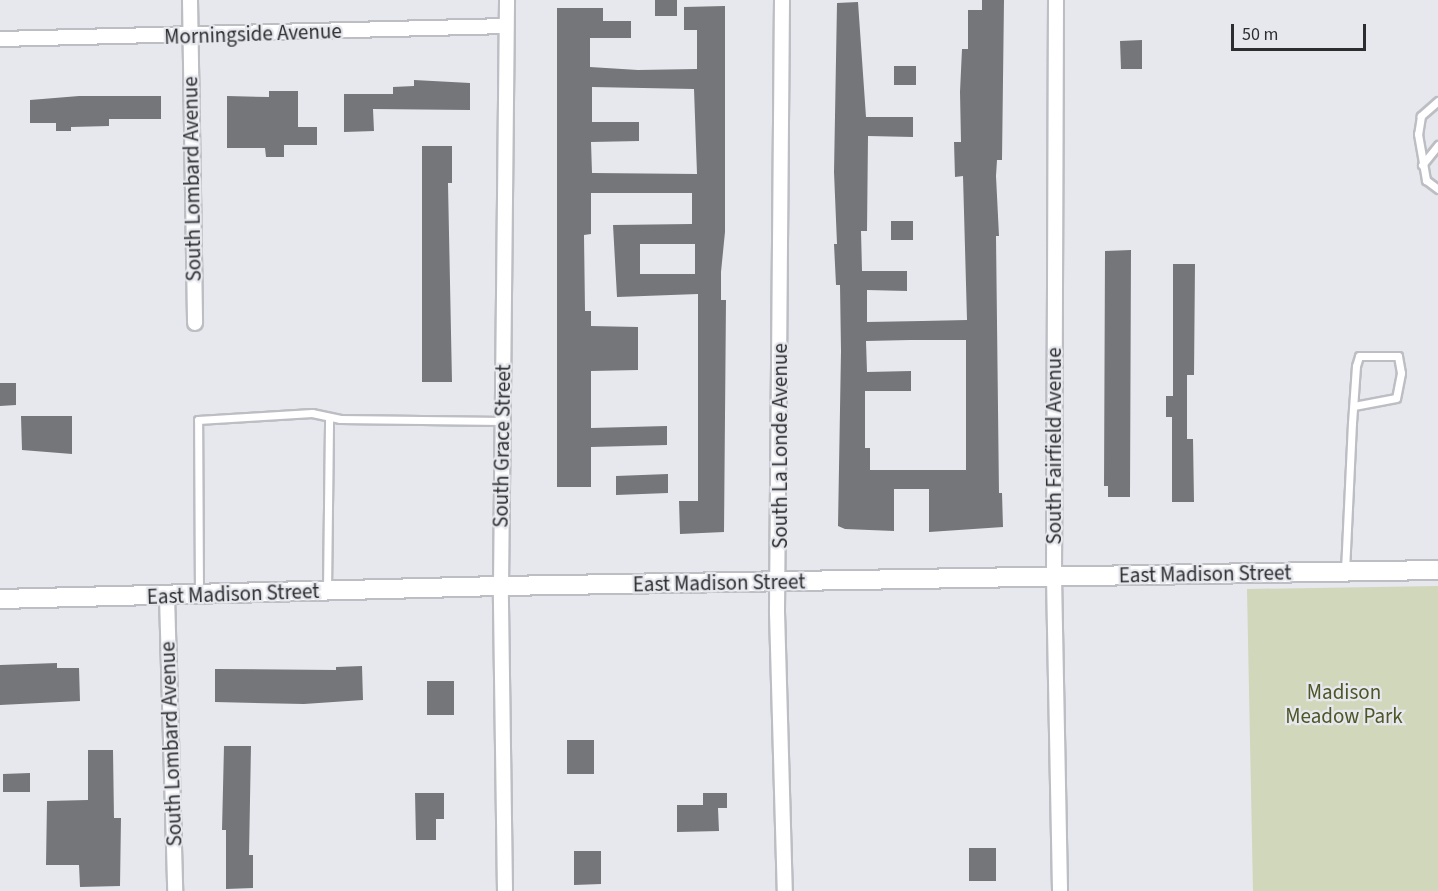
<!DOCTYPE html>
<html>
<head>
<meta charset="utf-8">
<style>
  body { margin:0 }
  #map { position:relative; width:1438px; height:891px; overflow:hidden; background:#e6e8ee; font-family:"Source Sans 3",sans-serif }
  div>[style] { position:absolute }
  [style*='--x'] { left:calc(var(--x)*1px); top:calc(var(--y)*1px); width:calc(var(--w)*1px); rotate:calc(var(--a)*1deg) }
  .green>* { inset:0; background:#d0d7bb }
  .building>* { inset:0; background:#74767a }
  .roads { filter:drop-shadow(2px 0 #bcbec3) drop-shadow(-2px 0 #bcbec3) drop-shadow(0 2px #bcbec3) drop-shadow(0 -2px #bcbec3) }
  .service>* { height:7px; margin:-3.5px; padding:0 3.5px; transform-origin:3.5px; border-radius:3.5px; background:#fff }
  .minor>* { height:14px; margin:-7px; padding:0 7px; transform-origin:7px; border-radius:7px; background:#fff }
  .tertiary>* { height:18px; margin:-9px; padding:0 9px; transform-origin:9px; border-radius:9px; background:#fff }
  span { translate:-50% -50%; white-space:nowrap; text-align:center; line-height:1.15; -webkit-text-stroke:4.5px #e6e8ee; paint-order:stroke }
  .street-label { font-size:21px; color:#2c2d2f }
  .park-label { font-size:21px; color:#4e5626 }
  .scale { position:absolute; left:1231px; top:24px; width:135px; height:27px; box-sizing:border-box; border:3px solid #2c2d2f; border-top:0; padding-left:8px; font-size:18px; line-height:21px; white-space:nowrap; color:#2c2d2f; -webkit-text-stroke:4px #e6e8ee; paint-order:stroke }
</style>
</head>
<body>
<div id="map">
  <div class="green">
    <i style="clip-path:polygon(1438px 586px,1438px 891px,1253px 891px,1247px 589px)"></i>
  </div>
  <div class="building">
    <i style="clip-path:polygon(655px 0,677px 0,677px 16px,655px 16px)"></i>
    <i style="clip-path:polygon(evenodd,982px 0,1004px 0,1002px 160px,997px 160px,996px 176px,999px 236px,996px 236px,999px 493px,1002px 493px,1003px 527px,929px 532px,929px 489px,894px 489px,894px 531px,845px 529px,838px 526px,841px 351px,840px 285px,836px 285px,834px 244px,837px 244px,834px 172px,837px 3px,858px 2px,866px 117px,913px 117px,913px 137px,868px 136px,867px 231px,861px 231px,862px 271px,907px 271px,907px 291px,867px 290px,867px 322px,922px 321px,967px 320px,963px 176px,955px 177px,954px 142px,961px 142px,960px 92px,962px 49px,968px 49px,968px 10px,982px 10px,982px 0,910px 340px,966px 340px,966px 470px,870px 470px,870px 448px,865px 448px,865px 391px,911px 391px,911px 371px,867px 372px,866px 341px,910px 340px)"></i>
    <i style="clip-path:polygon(evenodd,725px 6px,725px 232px,721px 272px,721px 300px,726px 300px,724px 532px,680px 534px,679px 501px,698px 501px,698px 294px,617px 297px,613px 225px,692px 224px,692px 193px,591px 193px,591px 234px,584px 235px,585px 311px,591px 311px,591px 326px,638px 327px,638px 370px,591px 371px,591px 428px,667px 426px,667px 445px,591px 447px,591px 487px,557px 487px,557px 8px,603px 8px,603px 21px,631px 21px,631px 38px,590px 38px,590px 67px,638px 70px,697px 69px,697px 30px,684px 30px,684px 7px,725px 6px,592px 87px,694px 89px,697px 174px,592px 173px,591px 142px,639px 141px,639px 122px,592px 122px,592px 87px,725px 6px,640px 244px,695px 244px,695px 274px,640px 274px,640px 244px)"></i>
    <i style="clip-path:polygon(1142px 40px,1142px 69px,1121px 69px,1120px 41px)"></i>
    <i style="clip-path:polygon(894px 66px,916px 66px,916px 85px,894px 85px)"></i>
    <i style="clip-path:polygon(414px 80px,470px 83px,470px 110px,373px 109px,374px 131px,344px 132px,344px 94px,393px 94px,393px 87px,414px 86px)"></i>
    <i style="clip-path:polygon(269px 91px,298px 91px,298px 127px,317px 127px,317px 145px,284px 145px,284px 157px,266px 157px,265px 148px,227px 148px,227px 96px,269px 97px)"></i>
    <i style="clip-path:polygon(79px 96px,161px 96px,161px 119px,109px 119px,109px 126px,71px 127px,71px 131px,56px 131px,56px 123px,30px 123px,30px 100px)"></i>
    <i style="clip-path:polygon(422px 146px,452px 146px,452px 183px,448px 183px,452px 382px,422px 382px)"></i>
    <i style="clip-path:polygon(891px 221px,913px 221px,913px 240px,891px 240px)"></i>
    <i style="clip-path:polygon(1131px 250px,1130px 497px,1108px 497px,1108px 486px,1104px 486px,1105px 251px)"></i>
    <i style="clip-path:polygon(1173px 264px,1195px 264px,1194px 375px,1187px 375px,1187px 439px,1193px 439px,1194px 502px,1172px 502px,1172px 417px,1166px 417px,1166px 396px,1173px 396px)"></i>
    <i style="clip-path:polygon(0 383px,16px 383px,16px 405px,0 406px)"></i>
    <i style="clip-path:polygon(21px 416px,72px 416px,72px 454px,22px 450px)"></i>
    <i style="clip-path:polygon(668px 474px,668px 493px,616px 495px,616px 476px)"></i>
    <i style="clip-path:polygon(57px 663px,57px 668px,79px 668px,80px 701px,0 705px,0 665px)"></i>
    <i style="clip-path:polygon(362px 666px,363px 700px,304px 704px,215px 702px,215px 669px,336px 670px,336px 667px)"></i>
    <i style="clip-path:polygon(427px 681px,454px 681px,454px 715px,427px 715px)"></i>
    <i style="clip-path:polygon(567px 740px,594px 740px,594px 774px,567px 774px)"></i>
    <i style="clip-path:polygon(224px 746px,251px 746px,249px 855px,253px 855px,253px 888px,226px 889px,226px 830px,222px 830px)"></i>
    <i style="clip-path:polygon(88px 750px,113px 750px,114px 818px,121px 818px,120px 886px,80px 887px,79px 865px,46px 865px,47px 801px,88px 800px)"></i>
    <i style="clip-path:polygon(30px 773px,30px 792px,3px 792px,3px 774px)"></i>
    <i style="clip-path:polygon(415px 793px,444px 793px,444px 819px,436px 819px,436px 840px,416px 840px)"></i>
    <i style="clip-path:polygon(703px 793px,727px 793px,727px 808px,718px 808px,719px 831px,677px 832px,677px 805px,703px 805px)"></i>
    <i style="clip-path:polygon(969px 848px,996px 848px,996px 881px,969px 881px)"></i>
    <i style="clip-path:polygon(574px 851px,601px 851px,601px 884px,574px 885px)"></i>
  </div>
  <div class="roads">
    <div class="service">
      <i style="--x:1438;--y:101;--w:23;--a:139"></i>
      <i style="--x:1421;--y:116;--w:18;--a:99"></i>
      <i style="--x:1418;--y:134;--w:47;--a:80.1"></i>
      <i style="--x:1426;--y:180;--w:15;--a:37"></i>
      <i style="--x:1422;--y:165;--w:26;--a:-51"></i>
      <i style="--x:1345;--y:571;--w:148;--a:-87.3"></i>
      <i style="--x:1352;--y:423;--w:57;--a:-86"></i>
      <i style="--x:1356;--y:366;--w:10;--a:-73"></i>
      <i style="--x:1359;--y:356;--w:39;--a:0"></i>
      <i style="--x:1398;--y:356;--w:17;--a:80"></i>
      <i style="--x:1401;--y:373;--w:25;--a:101"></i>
      <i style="--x:1396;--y:398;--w:43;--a:169.2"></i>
      <i style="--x:327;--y:589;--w:172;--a:-89.3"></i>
      <i style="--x:199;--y:593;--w:173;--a:-90.3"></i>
      <i style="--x:198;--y:420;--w:114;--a:-3.5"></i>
      <i style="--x:312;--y:413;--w:29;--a:12"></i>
      <i style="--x:340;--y:419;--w:163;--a:0.7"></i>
    </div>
    <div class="minor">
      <i style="--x:190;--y:0;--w:323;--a:89.1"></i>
      <i style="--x:782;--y:0;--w:612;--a:90.47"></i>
      <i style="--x:777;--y:612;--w:279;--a:88.4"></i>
      <i style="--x:1056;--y:0;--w:577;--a:90.2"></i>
      <i style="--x:1054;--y:577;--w:314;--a:88.9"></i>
      <i style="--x:0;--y:39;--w:506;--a:-1.47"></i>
      <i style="--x:167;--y:596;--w:295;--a:88.4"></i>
      <i style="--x:505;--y:891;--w:305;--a:-90.8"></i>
      <i style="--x:501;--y:586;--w:586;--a:-89.41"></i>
    </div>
    <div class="tertiary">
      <i style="--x:0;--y:599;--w:501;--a:-1.49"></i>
      <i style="--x:501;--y:586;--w:937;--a:-0.98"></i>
    </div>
  </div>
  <div class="street-label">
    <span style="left:253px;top:34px;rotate:-2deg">Morningside Avenue</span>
    <span style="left:192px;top:179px;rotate:-91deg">South Lombard Avenue</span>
    <span style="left:502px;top:446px;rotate:-89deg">South Grace Street</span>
    <span style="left:780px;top:446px;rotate:-90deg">South La Londe Avenue</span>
    <span style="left:1054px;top:446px;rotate:-90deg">South Fairfield Avenue</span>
    <span style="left:1205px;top:574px;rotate:-1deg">East Madison Street</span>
    <span style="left:719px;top:583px;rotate:-1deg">East Madison Street</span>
    <span style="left:233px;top:594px;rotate:-2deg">East Madison Street</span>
    <span style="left:171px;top:744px;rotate:-92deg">South Lombard Avenue</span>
  </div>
  <div class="park-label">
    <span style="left:1344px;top:704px">Madison<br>Meadow Park</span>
  </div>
  <div class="scale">50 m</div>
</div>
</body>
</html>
